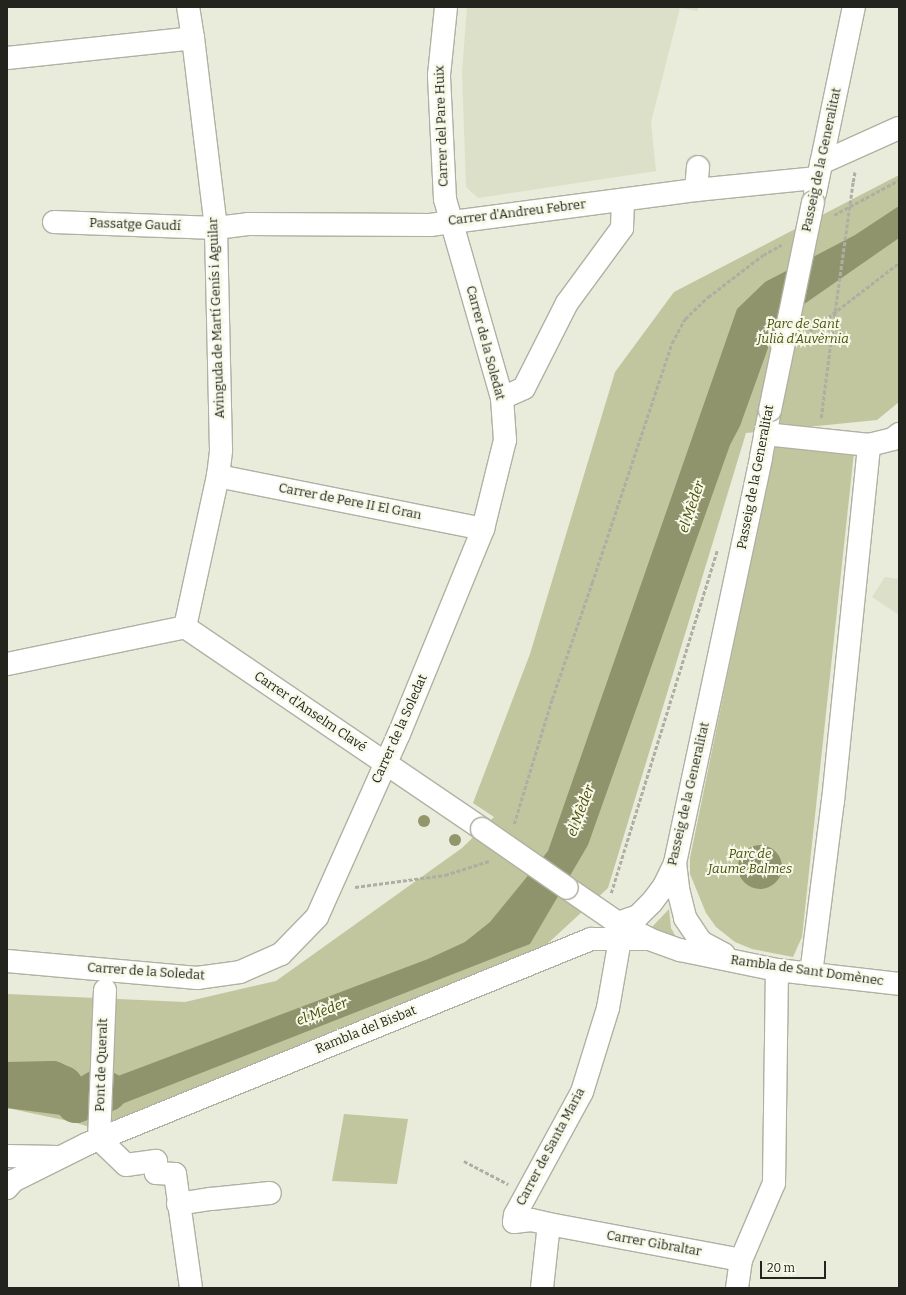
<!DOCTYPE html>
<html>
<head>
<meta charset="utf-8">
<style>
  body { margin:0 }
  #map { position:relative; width:906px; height:1295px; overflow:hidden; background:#e9ebdb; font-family:Bitter,serif }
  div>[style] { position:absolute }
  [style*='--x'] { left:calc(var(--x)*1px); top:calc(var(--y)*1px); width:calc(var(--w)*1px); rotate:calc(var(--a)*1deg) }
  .built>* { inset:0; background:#dde0c8 }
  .green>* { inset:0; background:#c2c69e }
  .water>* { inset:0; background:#90946d }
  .round { border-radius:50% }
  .river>* { height:40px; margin:-20px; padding:0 20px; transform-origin:20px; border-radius:20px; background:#90946d }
  .path>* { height:2.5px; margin-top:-1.25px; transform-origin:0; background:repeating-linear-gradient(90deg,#aeafa2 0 4px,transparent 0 6px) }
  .roads { filter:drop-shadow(1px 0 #b0b1a2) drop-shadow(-1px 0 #b0b1a2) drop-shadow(0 1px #b0b1a2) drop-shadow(0 -1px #b0b1a2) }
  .minor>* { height:22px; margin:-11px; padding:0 11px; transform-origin:11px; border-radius:11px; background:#fff }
  .path-bridge>* { height:2.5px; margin-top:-1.25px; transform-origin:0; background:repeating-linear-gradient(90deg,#aeafa2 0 4px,transparent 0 6px) }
  .bridges { filter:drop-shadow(1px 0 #b0b1a2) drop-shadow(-1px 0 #b0b1a2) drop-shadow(0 1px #b0b1a2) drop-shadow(0 -1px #b0b1a2) }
  .minor-bridge>* { height:22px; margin:-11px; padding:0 11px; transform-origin:11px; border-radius:11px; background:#fff }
  .trees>* { width:12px; height:12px; margin:-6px; border-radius:50%; background:#93966b }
  span { translate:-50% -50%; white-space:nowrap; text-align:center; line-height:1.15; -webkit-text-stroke:4px #f7f9e8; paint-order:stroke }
  .street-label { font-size:13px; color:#24241e }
  .park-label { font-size:13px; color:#4d510f; font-style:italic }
  .water-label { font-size:14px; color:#484b06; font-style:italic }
  .frame { position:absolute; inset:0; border:8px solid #24241e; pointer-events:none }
  .scale { position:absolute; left:760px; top:1261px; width:66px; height:18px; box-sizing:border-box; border:2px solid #24241e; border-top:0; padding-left:5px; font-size:12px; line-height:14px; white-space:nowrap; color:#24241e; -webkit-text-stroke:3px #f7f9e8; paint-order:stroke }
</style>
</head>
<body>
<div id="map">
  <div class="built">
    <i style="clip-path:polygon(467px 7px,698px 7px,698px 11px,680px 8px,651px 122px,656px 171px,478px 198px,466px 187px,462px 72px)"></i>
    <i style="clip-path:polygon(885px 577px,899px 579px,899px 615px,872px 597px)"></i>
  </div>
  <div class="green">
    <i style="clip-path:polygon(899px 175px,899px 402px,877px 420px,746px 433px,608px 888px,533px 957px,120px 1136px,73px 1122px,7px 1108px,7px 994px,185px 1002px,276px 981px,462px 848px,494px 817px,473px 803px,530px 654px,615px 372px,674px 292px)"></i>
    <i style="clip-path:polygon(775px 443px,854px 452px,802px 937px,793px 957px,752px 949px,735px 942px,716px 927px,706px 913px,690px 874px,690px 858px)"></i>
    <i style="clip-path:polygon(669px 909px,671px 928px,676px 937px,645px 930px,652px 927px)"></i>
    <i style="clip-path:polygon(344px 1114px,408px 1119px,397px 1184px,332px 1181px)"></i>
  </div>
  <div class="water">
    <i style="clip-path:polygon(899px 206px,899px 238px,777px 323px,740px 426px,730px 445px,588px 845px,530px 944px,81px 1120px,69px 1116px,7px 1108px,7px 1095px,31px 1099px,44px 1098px,92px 1070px,118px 1076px,428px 959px,465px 942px,490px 922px,548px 851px,737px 309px,765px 282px,855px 235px)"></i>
    <i class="round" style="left:738px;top:845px;width:44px;height:44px"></i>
  </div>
  <div class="river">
    <i style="--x:7;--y:1082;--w:45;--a:-1.3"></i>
    <i style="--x:52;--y:1081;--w:12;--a:24"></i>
    <i style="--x:63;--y:1086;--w:21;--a:53"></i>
    <i style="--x:76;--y:1103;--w:33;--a:-20"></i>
  </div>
  <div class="path">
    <i style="--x:853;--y:182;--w:11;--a:-80"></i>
    <i style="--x:834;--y:215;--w:74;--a:-28.3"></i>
    <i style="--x:809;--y:332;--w:113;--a:-37.5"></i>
    <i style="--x:821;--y:418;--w:72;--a:-82.8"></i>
    <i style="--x:514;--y:824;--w:131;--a:-73.1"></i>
    <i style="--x:552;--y:699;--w:123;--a:-71"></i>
    <i style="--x:592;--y:583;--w:253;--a:-71.6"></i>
    <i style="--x:672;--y:343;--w:27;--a:-62"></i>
    <i style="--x:685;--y:319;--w:32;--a:-44"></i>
    <i style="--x:708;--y:297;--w:69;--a:-37.4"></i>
    <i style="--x:763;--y:255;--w:21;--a:-29"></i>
    <i style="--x:355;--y:887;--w:91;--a:-7.6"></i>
    <i style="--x:445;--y:875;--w:46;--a:-17.7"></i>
    <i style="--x:611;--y:893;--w:359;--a:-72.8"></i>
    <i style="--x:464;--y:1161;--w:50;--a:27.6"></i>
  </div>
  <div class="roads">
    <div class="minor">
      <i style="--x:7;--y:58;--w:187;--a:-6.1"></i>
      <i style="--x:821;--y:163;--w:85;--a:-24.2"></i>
      <i style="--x:696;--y:190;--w:23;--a:-85"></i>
      <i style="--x:815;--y:193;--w:190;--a:-78.2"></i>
      <i style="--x:54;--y:222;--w:162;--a:2.1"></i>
      <i style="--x:216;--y:228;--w:32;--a:-7"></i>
      <i style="--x:248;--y:224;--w:182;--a:0.3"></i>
      <i style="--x:430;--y:225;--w:268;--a:-7.5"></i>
      <i style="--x:696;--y:190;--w:122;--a:-5.7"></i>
      <i style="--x:502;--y:398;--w:24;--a:-24"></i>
      <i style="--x:524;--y:388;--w:95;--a:-63.2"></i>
      <i style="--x:567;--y:303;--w:93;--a:-53.7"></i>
      <i style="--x:622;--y:228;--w:28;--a:-88"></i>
      <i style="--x:765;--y:434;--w:105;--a:6"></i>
      <i style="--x:869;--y:445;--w:25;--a:-14"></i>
      <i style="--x:893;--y:439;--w:8;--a:-40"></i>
      <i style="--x:218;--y:476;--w:270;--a:11.3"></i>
      <i style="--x:185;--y:627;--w:155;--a:-77.7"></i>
      <i style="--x:218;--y:476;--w:26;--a:-83"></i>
      <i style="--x:221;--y:450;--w:222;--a:-91.3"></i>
      <i style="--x:216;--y:228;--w:191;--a:-96.9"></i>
      <i style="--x:193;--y:38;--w:31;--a:-99"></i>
      <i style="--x:7;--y:664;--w:182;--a:-11.7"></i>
      <i style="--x:185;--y:627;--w:359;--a:34.2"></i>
      <i style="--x:675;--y:863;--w:26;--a:83"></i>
      <i style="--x:678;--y:889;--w:30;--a:76"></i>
      <i style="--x:685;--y:918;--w:29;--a:56"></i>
      <i style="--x:701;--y:942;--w:26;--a:28"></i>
      <i style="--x:567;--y:888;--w:62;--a:34.5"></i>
      <i style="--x:618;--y:923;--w:35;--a:27"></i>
      <i style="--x:649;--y:939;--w:33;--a:20"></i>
      <i style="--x:680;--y:950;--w:99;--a:11.7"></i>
      <i style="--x:777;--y:970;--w:123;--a:6.5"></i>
      <i style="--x:618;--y:923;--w:21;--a:-19"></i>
      <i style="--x:638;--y:916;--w:20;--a:-45"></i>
      <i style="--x:652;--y:902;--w:20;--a:-53"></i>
      <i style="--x:664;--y:886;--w:25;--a:-64"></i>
      <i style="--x:675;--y:863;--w:415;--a:-78"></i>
      <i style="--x:761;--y:457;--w:48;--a:-79.2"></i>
      <i style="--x:7;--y:961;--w:191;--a:5.1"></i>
      <i style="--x:197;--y:978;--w:43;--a:-7.9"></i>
      <i style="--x:240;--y:972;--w:45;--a:-23.7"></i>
      <i style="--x:281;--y:954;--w:52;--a:-45.8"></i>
      <i style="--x:317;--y:917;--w:201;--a:-65.9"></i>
      <i style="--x:399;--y:734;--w:222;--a:-67.7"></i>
      <i style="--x:483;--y:529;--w:92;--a:-76.1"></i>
      <i style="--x:505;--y:440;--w:42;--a:-94.1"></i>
      <i style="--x:502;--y:398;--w:207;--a:-106"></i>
      <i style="--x:445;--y:199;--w:124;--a:-92.8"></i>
      <i style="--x:439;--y:75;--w:68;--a:-84.1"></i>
      <i style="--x:811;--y:974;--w:174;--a:-82.8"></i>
      <i style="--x:833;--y:801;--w:358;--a:-84.2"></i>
      <i style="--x:105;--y:990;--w:149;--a:92.3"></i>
      <i style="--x:99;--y:1139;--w:37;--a:44"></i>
      <i style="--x:126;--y:1165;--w:30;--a:-8"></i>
      <i style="--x:156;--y:1161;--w:12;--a:90"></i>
      <i style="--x:156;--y:1173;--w:19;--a:3"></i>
      <i style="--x:175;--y:1174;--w:115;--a:82"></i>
      <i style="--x:7;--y:1156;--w:50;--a:1.1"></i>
      <i style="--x:7;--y:1188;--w:9;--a:-49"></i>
      <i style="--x:13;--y:1181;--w:83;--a:-26.6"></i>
      <i style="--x:87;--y:1144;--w:544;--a:-22.13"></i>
      <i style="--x:591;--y:939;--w:58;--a:0"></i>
      <i style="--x:178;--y:1204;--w:33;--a:-9"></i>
      <i style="--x:211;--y:1199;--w:59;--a:-5.8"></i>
      <i style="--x:549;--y:1224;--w:195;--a:10.6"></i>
      <i style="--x:542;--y:1288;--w:64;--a:-83.8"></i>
      <i style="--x:549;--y:1224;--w:18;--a:-167"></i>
      <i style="--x:531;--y:1220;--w:17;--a:173"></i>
      <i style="--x:514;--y:1222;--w:7;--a:-82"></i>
      <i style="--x:515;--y:1215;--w:140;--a:-61.4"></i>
      <i style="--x:582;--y:1092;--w:88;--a:-72.8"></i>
      <i style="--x:608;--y:1008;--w:70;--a:-80.1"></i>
      <i style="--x:737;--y:1288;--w:28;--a:-82"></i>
      <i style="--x:741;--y:1260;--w:84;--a:-66.8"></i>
      <i style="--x:774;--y:1183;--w:213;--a:-89.2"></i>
    </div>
  </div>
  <div class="path-bridge">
    <i style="--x:830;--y:347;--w:167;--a:-82.1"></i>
  </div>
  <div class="bridges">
    <div class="minor-bridge">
      <i style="--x:770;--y:410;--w:212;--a:-78.3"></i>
      <i style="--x:482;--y:829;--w:103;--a:34.8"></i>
    </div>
  </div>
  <div class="trees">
    <i style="left:424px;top:821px"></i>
    <i style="left:455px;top:840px"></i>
  </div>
  <div class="street-label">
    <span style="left:442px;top:126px;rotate:-92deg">Carrer del Pare Huix</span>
    <span style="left:822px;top:160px;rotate:-78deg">Passeig de la Generalitat</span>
    <span style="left:517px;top:213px;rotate:-7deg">Carrer d'Andreu Febrer</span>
    <span style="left:135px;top:225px;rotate:2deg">Passatge Gaudí</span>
    <span style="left:217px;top:318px;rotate:-92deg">Avinguda de Martí Genís i Aguilar</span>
    <span style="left:485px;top:343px;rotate:75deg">Carrer de la Soledat</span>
    <span style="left:756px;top:477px;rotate:-79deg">Passeig de la Generalitat</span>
    <span style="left:350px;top:502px;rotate:11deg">Carrer de Pere II El Gran</span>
    <span style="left:310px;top:712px;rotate:34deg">Carrer d'Anselm Clavé</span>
    <span style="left:400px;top:729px;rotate:-66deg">Carrer de la Soledat</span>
    <span style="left:689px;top:794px;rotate:-77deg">Passeig de la Generalitat</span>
    <span style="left:807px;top:971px;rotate:8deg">Rambla de Sant Domènec</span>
    <span style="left:146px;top:972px;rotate:4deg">Carrer de la Soledat</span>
    <span style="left:366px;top:1030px;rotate:-22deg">Rambla del Bisbat</span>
    <span style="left:102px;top:1065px;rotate:-88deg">Pont de Queralt</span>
    <span style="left:551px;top:1147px;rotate:-62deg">Carrer de Santa Maria</span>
    <span style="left:654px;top:1244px;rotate:10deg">Carrer Gibraltar</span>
  </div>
  <div class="park-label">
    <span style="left:803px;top:332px">Parc de Sant<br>Julià d'Auvèrnia</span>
    <span style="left:750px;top:862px">Parc de<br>Jaume Balmes</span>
  </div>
  <div class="water-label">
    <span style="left:692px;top:507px;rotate:-71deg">el Mèder</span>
    <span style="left:581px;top:811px;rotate:-69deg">el Mèder</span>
    <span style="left:322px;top:1012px;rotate:-21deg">el Mèder</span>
  </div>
  <div class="frame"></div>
  <div class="scale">20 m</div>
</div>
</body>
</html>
